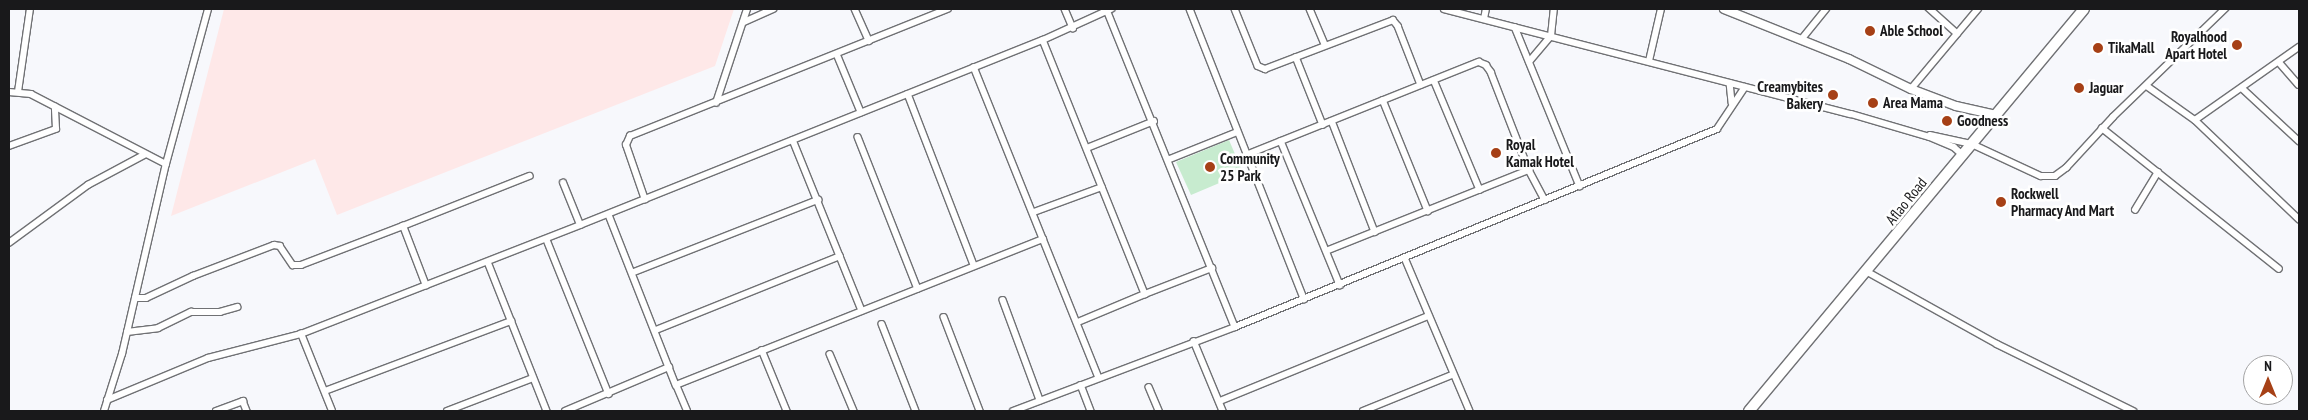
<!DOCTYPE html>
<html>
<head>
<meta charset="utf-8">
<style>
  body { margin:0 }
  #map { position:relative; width:2308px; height:420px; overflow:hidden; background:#f7f8fc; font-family:"PT Sans Narrow",sans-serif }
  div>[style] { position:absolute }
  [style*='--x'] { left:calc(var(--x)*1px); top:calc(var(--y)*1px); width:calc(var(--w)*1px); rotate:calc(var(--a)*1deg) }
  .industrial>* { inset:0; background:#fee8e8 }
  .green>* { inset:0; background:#c7ebcf }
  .roads { filter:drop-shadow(1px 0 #707174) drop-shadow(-1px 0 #707174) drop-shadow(0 1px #707174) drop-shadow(0 -1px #707174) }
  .street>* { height:5.5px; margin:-2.75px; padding:0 2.75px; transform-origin:2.75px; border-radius:2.75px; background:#fff }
  .secondary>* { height:8px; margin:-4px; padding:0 4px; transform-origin:4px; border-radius:4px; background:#fff }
  .highway>* { height:10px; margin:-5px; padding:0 5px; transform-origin:5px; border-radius:5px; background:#fff }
  .dots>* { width:14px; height:14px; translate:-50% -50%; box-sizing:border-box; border:2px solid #fff; border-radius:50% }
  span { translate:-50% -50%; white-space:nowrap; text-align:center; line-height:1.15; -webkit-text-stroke:5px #fff; paint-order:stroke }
  .poi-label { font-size:15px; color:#19191b; font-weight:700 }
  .left { translate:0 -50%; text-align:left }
  .right { translate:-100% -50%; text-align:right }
  .street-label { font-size:15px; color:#19191b }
  .frame { position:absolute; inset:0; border:10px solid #19191b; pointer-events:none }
  .north { position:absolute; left:2243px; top:355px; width:50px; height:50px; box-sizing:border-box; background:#fff; border:1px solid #a3a3a4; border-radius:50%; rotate:0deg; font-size:14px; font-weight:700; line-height:20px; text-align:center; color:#19191b }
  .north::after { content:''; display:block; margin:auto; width:18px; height:22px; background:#a64016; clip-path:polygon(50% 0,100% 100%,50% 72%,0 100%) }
</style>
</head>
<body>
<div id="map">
  <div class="industrial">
    <i style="clip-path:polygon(224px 9px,734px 9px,715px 66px,337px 215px,315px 159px,171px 216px)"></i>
  </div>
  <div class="green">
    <i style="clip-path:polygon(1229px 140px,1243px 173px,1191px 195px,1176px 162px)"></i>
  </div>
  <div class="roads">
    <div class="street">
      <i style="--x:855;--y:9;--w:35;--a:66"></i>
      <i style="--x:1065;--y:9;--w:21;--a:67"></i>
      <i style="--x:1190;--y:9;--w:312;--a:68.5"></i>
      <i style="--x:1235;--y:9;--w:61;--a:68"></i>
      <i style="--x:1258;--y:66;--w:8;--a:23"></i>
      <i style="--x:1265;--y:69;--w:137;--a:-20.9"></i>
      <i style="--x:1393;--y:20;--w:8;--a:50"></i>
      <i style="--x:1398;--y:26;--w:63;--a:68.7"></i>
      <i style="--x:1310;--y:9;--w:39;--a:67"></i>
      <i style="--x:1444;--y:9;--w:420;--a:14.5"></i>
      <i style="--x:1851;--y:114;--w:82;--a:16.2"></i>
      <i style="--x:1930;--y:137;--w:26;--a:23"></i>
      <i style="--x:1954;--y:147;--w:12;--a:42"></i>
      <i style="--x:1107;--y:10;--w:342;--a:68"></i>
      <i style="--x:1484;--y:19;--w:10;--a:-79"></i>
      <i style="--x:744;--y:22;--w:32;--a:-24"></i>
      <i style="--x:1515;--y:27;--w:172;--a:67.8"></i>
      <i style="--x:1957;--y:34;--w:33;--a:-50"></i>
      <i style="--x:1043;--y:40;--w:274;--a:68.1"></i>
      <i style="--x:1145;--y:294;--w:72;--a:-21.2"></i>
      <i style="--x:1801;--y:40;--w:40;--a:-51"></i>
      <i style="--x:837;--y:54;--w:63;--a:67.5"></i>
      <i style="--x:1296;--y:57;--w:73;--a:68.3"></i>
      <i style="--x:1649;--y:61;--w:53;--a:-77"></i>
      <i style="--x:1529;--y:62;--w:34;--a:-50"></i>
      <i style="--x:1551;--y:36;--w:27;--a:-84"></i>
      <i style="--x:2279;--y:62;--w:30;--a:49"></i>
      <i style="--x:974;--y:67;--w:335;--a:68.1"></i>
      <i style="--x:1434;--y:80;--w:119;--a:67.3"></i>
      <i style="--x:1730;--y:83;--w:20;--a:84"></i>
      <i style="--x:2147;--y:86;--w:59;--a:35.3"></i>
      <i style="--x:2195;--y:120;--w:144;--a:43.6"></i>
      <i style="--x:2242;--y:88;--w:78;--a:42.9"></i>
      <i style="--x:1911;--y:89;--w:72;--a:-50.1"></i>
      <i style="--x:1957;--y:34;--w:38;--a:-138"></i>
      <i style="--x:9;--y:92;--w:22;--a:5"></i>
      <i style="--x:31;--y:94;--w:152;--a:27.4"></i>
      <i style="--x:18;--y:92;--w:84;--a:-81.8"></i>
      <i style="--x:908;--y:94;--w:183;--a:68.9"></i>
      <i style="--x:1383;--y:100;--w:120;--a:67.9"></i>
      <i style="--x:716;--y:103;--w:99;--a:-71.7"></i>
      <i style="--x:2195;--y:120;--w:127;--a:-35.1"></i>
      <i style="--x:1332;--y:121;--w:119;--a:68.8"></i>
      <i style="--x:2102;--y:128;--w:226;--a:38.5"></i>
      <i style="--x:1930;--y:135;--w:43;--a:12.1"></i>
      <i style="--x:1972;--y:144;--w:76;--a:24.9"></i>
      <i style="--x:2041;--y:176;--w:14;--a:0"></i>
      <i style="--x:2055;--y:176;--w:14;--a:-36"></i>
      <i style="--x:2066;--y:168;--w:69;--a:-47.3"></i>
      <i style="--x:2113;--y:117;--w:156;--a:-44"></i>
      <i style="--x:858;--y:137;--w:163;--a:68.5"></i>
      <i style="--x:793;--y:140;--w:184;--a:68"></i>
      <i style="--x:1281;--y:141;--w:156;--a:67.7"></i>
      <i style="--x:9;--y:146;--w:50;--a:-19.9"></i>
      <i style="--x:56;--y:129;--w:22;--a:-93"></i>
      <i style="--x:1087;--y:148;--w:72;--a:-21.9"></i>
      <i style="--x:1246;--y:155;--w:251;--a:-21.8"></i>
      <i style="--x:1479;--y:62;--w:8;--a:23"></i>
      <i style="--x:1486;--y:65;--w:9;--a:54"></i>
      <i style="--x:1491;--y:72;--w:105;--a:68.8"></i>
      <i style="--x:1529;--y:170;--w:34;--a:62"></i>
      <i style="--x:1170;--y:159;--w:72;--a:-21.9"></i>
      <i style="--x:645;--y:200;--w:58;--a:-109.1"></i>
      <i style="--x:626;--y:145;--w:10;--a:-66"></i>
      <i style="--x:630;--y:136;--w:342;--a:-21.8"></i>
      <i style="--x:2135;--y:210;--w:44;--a:-58.8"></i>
      <i style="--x:1034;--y:212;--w:72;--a:-20.2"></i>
      <i style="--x:609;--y:215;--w:183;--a:68.5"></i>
      <i style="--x:580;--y:225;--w:499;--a:-21.8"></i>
      <i style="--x:1043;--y:40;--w:75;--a:-24.5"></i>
      <i style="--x:547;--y:240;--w:166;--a:68.1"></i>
      <i style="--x:9;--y:243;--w:98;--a:-36.3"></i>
      <i style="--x:88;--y:185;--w:64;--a:-28.2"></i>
      <i style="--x:1326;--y:251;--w:219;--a:-21.8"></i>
      <i style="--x:1405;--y:258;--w:166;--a:67"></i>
      <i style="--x:488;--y:262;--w:160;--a:68.4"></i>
      <i style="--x:1866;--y:271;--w:150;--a:29.1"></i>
      <i style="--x:1997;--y:344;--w:152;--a:26.2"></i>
      <i style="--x:634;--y:272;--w:198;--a:-21.4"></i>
      <i style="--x:426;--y:286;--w:64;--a:-111"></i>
      <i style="--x:403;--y:226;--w:136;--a:-21.6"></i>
      <i style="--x:135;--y:298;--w:11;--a:0"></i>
      <i style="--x:146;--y:298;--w:52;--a:-25.1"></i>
      <i style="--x:193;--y:276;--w:87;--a:-20.9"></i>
      <i style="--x:274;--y:245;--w:6;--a:9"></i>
      <i style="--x:280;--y:246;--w:23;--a:56"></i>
      <i style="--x:293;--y:265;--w:8;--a:0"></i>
      <i style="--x:301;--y:265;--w:109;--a:-20.9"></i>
      <i style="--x:1003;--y:300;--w:107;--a:69.7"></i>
      <i style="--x:944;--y:317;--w:101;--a:69"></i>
      <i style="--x:1078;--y:322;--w:73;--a:-22.7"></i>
      <i style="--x:882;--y:324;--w:93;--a:68.7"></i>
      <i style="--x:656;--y:330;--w:198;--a:-21.9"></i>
      <i style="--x:127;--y:332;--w:31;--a:-7"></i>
      <i style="--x:158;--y:328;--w:37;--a:-26"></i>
      <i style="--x:191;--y:312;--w:29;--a:0"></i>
      <i style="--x:220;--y:312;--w:18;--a:-16"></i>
      <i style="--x:1194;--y:341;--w:76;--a:67.5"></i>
      <i style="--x:762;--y:350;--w:66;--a:67.7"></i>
      <i style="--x:830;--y:354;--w:62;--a:67.2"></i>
      <i style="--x:1081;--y:385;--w:28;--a:69"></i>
      <i style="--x:1149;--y:387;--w:26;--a:67"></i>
      <i style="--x:325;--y:391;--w:199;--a:-20.6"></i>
      <i style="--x:107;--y:400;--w:109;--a:-22.6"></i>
      <i style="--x:208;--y:358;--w:96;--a:-14.5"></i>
      <i style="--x:1220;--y:401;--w:225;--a:-22.2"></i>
      <i style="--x:104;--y:411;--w:60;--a:-72.5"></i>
      <i style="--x:122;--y:354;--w:195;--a:-77"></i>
      <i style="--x:166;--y:164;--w:161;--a:-74.8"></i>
      <i style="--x:216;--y:411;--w:29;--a:-20"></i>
      <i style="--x:243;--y:401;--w:11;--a:68"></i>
      <i style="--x:332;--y:411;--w:83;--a:-111.9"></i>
      <i style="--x:301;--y:334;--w:300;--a:-21.3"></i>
      <i style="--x:580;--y:225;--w:45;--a:-112"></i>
      <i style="--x:447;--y:411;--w:92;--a:-21"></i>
      <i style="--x:565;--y:411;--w:113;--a:-22.9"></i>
      <i style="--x:687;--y:411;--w:28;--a:-113"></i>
      <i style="--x:676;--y:385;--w:395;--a:-21.7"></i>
      <i style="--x:1013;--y:411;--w:237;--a:-20.7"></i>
      <i style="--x:1235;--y:327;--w:521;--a:-22.33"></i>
      <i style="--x:1717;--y:129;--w:50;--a:-56.3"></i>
      <i style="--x:1363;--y:411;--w:96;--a:-22"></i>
    </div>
    <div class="secondary">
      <i style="--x:1724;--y:9;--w:135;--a:21.8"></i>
      <i style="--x:1849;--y:59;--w:69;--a:25.8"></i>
      <i style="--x:1911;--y:89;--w:48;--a:20.7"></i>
      <i style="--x:1956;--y:106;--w:41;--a:12.7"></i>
    </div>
    <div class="highway">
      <i style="--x:1749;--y:411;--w:523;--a:-50.19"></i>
    </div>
  </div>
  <div class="dots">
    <i style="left:1870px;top:31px;background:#a64016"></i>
    <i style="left:2237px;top:45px;background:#a64016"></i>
    <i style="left:2098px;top:48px;background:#a64016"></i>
    <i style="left:2079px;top:88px;background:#a64016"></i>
    <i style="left:1833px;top:95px;background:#a64016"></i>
    <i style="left:1873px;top:103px;background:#a64016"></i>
    <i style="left:1947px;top:121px;background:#a64016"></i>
    <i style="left:1496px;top:153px;background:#a64016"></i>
    <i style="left:1210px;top:167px;background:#a64016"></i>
    <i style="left:2001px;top:202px;background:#a64016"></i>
  </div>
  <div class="poi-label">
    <span class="left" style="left:1880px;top:31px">Able School</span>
    <span class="right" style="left:2227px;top:45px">Royalhood<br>Apart Hotel</span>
    <span class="left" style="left:2108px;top:48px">TikaMall</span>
    <span class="right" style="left:1823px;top:95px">Creamybites<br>Bakery</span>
    <span class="left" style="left:2089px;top:88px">Jaguar</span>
    <span class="left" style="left:1883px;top:103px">Area Mama</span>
    <span class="left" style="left:1957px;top:121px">Goodness</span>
    <span class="left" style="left:1506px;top:153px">Royal<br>Kamak Hotel</span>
    <span class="left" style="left:1220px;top:167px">Community<br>25 Park</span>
    <span class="left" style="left:2011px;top:202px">Rockwell<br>Pharmacy And Mart</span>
  </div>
  <div class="street-label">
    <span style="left:1906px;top:201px;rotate:-51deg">Aflao Road</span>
  </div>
  <div class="frame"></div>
  <div class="north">N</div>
</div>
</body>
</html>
